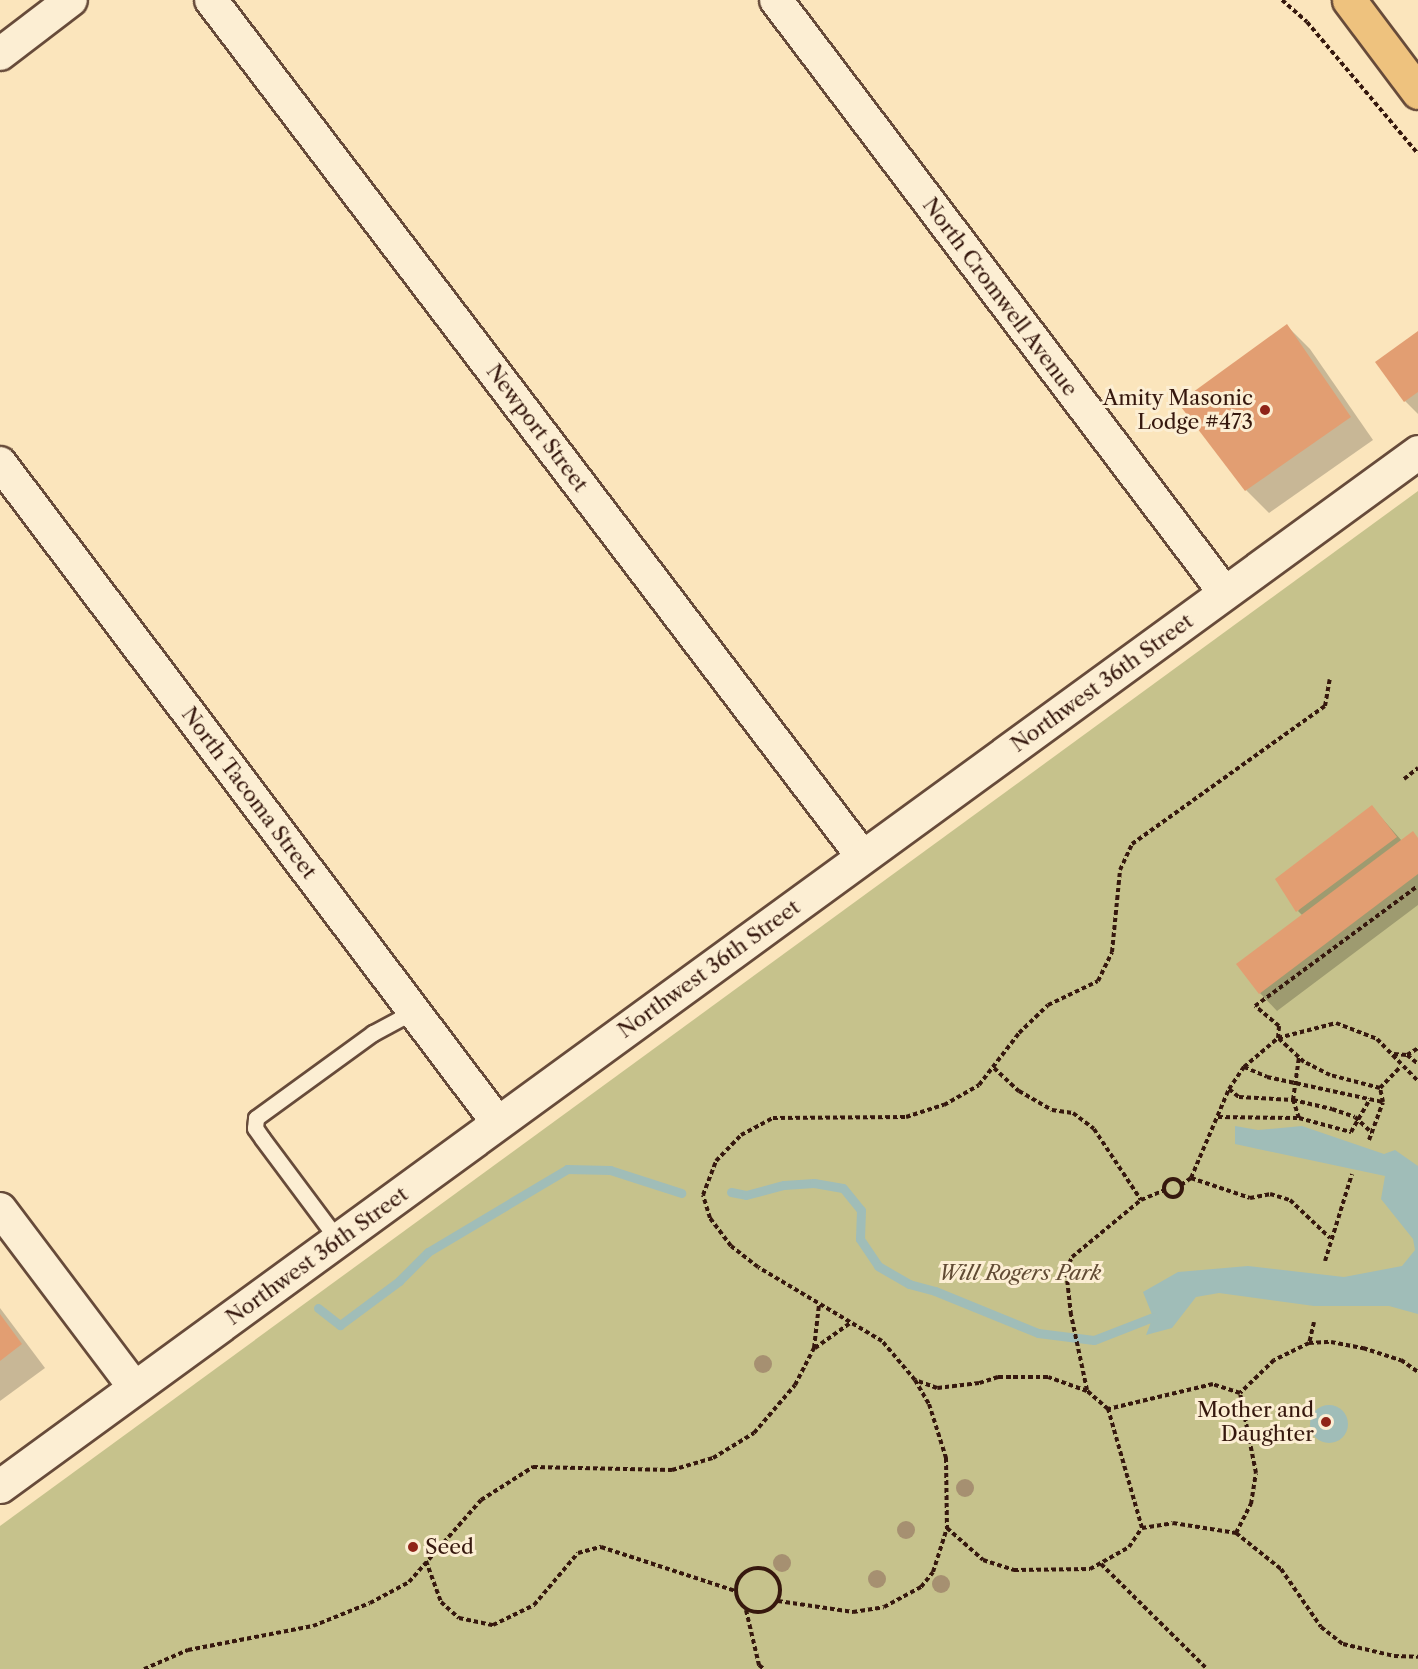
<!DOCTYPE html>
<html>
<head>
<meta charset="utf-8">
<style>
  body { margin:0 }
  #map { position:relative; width:1418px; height:1669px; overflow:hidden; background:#fbe5bc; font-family:"Libre Caslon Text",serif }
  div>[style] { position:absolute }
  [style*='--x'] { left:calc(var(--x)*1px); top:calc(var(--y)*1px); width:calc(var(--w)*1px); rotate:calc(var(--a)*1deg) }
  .green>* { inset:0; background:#c6c28c }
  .water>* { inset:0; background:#a0bdb8 }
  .round { border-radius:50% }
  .shadow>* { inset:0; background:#0003 }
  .stream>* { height:9px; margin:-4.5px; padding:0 4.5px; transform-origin:4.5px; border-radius:4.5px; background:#a0bdb8 }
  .building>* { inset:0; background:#e29e72 }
  .path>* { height:4px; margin-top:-2px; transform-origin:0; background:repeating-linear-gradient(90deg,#36180e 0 4.5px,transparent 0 7.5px) }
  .path>.ring { margin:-2px; padding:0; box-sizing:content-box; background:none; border:4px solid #36180e; border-radius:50% }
  .roads { filter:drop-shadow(2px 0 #674b3a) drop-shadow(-2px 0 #674b3a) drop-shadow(0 2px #674b3a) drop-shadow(0 -2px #674b3a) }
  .lane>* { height:15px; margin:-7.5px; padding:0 7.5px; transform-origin:7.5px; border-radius:7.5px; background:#fceed3 }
  .street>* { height:32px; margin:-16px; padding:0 16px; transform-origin:16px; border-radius:16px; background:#fceed3 }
  .secondary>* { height:33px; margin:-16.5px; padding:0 16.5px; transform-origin:16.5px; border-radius:16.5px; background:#fceed3 }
  .highway>* { height:33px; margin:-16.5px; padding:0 16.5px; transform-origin:16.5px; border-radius:16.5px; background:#eec27e }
  .trees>* { width:18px; height:18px; margin:-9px; border-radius:50%; background:#a69071 }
  .dots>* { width:16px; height:16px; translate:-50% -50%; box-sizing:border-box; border:3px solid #fceed3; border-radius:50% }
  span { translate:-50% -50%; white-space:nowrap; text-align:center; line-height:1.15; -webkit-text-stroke:6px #fceed3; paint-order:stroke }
  .street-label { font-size:21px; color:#36180e }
  .poi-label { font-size:21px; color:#36180e }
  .right { translate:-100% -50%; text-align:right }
  .left { translate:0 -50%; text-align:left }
  .park-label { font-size:21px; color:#614b34; font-style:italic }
</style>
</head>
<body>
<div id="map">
  <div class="green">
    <i style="clip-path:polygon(1418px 491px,1418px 1669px,0 1669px,0 1526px)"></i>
  </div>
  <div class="water">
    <i style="clip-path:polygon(1235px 1126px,1258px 1130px,1302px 1126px,1384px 1154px,1395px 1150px,1418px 1166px,1418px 1314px,1389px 1306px,1314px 1306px,1219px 1293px,1196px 1297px,1172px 1328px,1146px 1335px,1153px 1317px,1143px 1292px,1178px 1272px,1248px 1266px,1344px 1277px,1402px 1266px,1415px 1250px,1413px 1239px,1381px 1199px,1385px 1176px,1235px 1144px)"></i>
    <i class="round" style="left:1310px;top:1405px;width:38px;height:38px"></i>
  </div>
  <div class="shadow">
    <i style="clip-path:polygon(1287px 326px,1310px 349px,1373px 440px,1269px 513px,1246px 490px)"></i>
    <i style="clip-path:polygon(1418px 332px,1418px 414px,1405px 401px)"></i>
    <i style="clip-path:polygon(1372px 807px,1402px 841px,1418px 838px,1418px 905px,1277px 1011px,1260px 993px,1302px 915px,1298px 911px)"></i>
    <i style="clip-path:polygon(0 1308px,45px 1368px,0 1401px)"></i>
  </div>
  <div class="stream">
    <i style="--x:731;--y:1192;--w:15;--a:11"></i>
    <i style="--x:746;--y:1195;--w:39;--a:-15"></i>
    <i style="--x:784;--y:1185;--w:30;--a:-4"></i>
    <i style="--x:814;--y:1183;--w:29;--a:10"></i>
    <i style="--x:843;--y:1188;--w:28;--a:51"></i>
    <i style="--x:861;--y:1210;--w:29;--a:92"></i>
    <i style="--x:860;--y:1239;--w:32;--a:56"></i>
    <i style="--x:878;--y:1266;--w:36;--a:30"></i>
    <i style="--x:909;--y:1284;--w:27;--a:15"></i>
    <i style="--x:935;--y:1291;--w:111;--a:22.2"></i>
    <i style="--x:1038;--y:1333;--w:56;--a:7.1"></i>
    <i style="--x:1094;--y:1340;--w:63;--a:-21.3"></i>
    <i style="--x:318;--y:1308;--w:28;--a:38"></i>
    <i style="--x:340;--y:1325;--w:74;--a:-36.7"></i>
    <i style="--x:399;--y:1281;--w:41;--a:-45"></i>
    <i style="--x:428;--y:1252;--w:162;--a:-30.8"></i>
    <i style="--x:567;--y:1169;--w:43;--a:1.3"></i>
    <i style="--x:610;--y:1170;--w:75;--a:17.9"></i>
  </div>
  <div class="building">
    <i style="clip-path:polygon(1287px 324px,1351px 417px,1245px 491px,1178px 403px)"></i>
    <i style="clip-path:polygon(1418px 331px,1418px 392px,1404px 402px,1375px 362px)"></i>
    <i style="clip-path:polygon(1372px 805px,1397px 837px,1296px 912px,1275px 879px)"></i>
    <i style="clip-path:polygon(1413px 831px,1418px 838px,1418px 874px,1259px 994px,1236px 964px)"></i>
    <i style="clip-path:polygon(0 1314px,22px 1344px,0 1361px)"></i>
  </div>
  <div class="path">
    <i style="--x:1282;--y:0;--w:33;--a:41"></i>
    <i style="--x:1307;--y:22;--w:172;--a:49.9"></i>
    <i style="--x:1404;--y:779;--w:18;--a:-38"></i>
    <i style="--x:1394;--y:1054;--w:13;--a:4"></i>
    <i style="--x:1407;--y:1055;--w:14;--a:39"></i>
    <i style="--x:1407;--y:1055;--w:13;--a:-32"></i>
    <i style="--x:1244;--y:1067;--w:25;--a:23"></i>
    <i style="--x:1267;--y:1077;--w:119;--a:12.2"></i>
    <i style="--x:994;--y:1068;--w:34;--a:43"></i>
    <i style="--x:1019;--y:1091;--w:38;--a:30"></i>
    <i style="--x:1052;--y:1110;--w:21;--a:8"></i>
    <i style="--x:1073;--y:1113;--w:26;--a:37"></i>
    <i style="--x:1094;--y:1129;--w:85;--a:56.5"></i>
    <i style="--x:1380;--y:1088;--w:52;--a:-165.4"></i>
    <i style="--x:1330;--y:1075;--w:29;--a:-153"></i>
    <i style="--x:1304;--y:1062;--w:35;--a:-137"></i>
    <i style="--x:1278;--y:1038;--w:12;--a:-85"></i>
    <i style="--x:1279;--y:1026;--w:31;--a:-140"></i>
    <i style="--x:1255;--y:1006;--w:202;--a:-36.4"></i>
    <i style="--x:1229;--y:1089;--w:13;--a:39"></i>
    <i style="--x:1239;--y:1097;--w:54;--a:3.2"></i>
    <i style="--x:1293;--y:1100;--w:40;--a:13"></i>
    <i style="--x:1332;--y:1109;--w:24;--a:19"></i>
    <i style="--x:1355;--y:1117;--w:23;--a:43"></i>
    <i style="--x:1218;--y:1117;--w:81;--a:0.7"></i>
    <i style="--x:1299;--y:1118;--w:54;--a:15.1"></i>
    <i style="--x:1351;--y:1132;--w:38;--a:-60"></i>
    <i style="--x:1299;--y:1118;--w:19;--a:-108"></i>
    <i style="--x:1293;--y:1100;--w:43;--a:-82.1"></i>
    <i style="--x:1369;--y:1140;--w:40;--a:-69.8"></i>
    <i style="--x:1383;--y:1102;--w:14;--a:-102"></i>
    <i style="--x:1380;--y:1088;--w:29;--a:-46"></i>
    <i style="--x:1191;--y:1178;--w:62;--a:18.7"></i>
    <i style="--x:1250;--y:1198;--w:20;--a:-11"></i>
    <i style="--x:1270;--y:1194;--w:21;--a:17"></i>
    <i style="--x:1290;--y:1200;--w:55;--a:43.5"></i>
    <i class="ring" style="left:1164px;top:1179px;width:14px;height:14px"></i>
    <i style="--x:1181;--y:1185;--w:12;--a:-35"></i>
    <i style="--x:1191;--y:1178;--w:97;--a:-66.9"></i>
    <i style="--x:1229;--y:1089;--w:27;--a:-56"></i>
    <i style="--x:1244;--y:1067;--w:45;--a:-40.5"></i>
    <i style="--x:1278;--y:1038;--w:60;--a:-14.5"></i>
    <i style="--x:1336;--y:1023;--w:44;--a:21.3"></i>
    <i style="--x:1377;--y:1039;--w:59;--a:45.7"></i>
    <i style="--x:1325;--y:1261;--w:91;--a:-72.8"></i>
    <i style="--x:1314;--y:1322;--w:22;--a:103"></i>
    <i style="--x:1309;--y:1343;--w:39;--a:154"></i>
    <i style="--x:1274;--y:1360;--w:47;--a:135.9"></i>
    <i style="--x:1240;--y:1393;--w:28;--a:-162"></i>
    <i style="--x:1213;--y:1384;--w:108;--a:166.6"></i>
    <i style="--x:1108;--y:1409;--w:28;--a:-139"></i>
    <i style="--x:1087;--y:1391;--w:41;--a:-160.3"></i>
    <i style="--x:1048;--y:1377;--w:50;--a:180"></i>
    <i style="--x:998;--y:1377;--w:20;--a:162"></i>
    <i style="--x:979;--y:1383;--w:42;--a:173.2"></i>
    <i style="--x:937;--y:1388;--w:23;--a:-160"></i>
    <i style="--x:915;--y:1380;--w:51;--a:-130.2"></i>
    <i style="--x:882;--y:1341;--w:144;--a:-149.2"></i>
    <i style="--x:758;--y:1267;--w:34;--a:-142"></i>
    <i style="--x:731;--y:1246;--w:35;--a:-127"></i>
    <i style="--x:710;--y:1218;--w:24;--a:-107"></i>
    <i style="--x:703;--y:1195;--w:36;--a:-69"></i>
    <i style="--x:716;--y:1161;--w:36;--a:-46"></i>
    <i style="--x:741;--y:1135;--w:36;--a:-28"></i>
    <i style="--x:773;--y:1118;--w:133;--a:-0.4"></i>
    <i style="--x:906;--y:1117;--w:40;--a:-18"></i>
    <i style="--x:944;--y:1105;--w:40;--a:-29.7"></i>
    <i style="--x:979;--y:1085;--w:66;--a:-52.4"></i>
    <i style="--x:1019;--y:1033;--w:40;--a:-44"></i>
    <i style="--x:1048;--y:1005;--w:55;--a:-25.6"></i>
    <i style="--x:1098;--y:981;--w:32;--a:-64"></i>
    <i style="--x:1112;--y:952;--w:82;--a:-84.4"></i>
    <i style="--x:1120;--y:870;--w:29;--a:-65"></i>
    <i style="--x:1132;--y:844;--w:237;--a:-35.6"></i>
    <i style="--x:1325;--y:706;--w:27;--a:-80"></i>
    <i style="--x:1309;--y:1343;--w:22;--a:-3"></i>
    <i style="--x:1331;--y:1342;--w:33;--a:11"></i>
    <i style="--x:1363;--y:1348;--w:40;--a:18"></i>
    <i style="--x:1401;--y:1360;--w:21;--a:35"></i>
    <i style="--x:815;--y:1348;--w:43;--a:-35.5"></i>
    <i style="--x:915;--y:1380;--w:28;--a:60"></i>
    <i style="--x:929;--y:1404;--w:57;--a:72.5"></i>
    <i style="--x:946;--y:1458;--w:70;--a:89.2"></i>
    <i style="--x:947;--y:1528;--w:48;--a:41.6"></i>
    <i style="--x:983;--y:1560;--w:33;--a:18"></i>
    <i style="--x:1014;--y:1570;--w:76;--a:-0.8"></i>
    <i style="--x:1090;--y:1569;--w:45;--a:-29.4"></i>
    <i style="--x:1129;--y:1547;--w:23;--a:-56"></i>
    <i style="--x:1142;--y:1528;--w:124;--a:-105.9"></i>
    <i style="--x:1087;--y:1390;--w:77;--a:-102"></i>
    <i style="--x:1071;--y:1315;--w:45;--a:-96.3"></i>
    <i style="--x:1066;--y:1270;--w:14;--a:-65"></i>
    <i style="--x:1072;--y:1257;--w:89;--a:-39.6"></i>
    <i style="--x:1141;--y:1200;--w:25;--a:-23"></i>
    <i style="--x:1142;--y:1528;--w:31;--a:-9"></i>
    <i style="--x:1173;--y:1523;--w:64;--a:9"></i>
    <i style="--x:1236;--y:1533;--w:33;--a:-63"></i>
    <i style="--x:1251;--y:1504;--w:31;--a:-81"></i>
    <i style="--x:1256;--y:1473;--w:82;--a:-101.3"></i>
    <i style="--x:1236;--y:1533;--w:58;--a:38.7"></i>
    <i style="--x:1281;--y:1569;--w:70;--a:55.4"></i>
    <i style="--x:1321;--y:1627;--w:28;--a:38"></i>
    <i style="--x:1343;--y:1644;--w:52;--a:13.2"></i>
    <i style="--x:1394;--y:1656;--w:24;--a:2"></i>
    <i style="--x:426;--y:1561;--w:44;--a:69.9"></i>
    <i style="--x:441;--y:1602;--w:24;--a:42"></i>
    <i style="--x:459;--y:1618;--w:35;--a:12"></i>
    <i style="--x:493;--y:1625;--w:46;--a:-26"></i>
    <i style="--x:534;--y:1605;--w:68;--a:-49.8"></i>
    <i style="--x:578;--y:1553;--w:24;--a:-15"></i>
    <i style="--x:601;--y:1547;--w:142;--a:18.1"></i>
    <i style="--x:1101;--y:1564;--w:149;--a:44.7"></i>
    <i class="ring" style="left:736px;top:1568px;width:40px;height:40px"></i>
    <i style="--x:778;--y:1601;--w:76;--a:8.3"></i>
    <i style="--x:853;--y:1612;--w:31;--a:-9"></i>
    <i style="--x:884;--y:1607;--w:42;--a:-28.4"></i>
    <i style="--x:921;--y:1587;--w:19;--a:-51"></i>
    <i style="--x:933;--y:1572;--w:46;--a:-72.3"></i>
    <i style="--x:746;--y:1610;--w:57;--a:76.7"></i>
    <i style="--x:759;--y:1665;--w:6;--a:39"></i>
    <i style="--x:144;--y:1669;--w:48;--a:-23.4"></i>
    <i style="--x:188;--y:1650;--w:127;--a:-10.9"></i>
    <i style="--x:313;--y:1626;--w:61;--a:-22"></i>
    <i style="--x:370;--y:1603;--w:44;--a:-28.3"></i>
    <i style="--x:409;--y:1582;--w:109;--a:-48.7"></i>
    <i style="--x:481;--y:1500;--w:62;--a:-32.4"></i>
    <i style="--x:533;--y:1467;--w:139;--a:1.2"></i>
    <i style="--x:672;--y:1470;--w:43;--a:-16.3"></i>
    <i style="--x:713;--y:1458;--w:48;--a:-31.4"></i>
    <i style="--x:754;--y:1433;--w:63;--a:-49.5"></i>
    <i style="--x:795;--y:1385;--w:42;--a:-62.8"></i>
    <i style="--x:814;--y:1348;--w:43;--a:-83.4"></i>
  </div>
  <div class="roads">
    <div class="lane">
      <i style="--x:338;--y:1240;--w:127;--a:-126.7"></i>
      <i style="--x:262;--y:1138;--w:12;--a:-125"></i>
      <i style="--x:255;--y:1128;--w:10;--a:-84"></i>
      <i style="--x:256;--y:1118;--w:145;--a:-36"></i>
      <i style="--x:373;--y:1033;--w:47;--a:-28.2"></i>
    </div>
    <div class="street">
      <i style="--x:211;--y:0;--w:1077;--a:52.74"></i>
      <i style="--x:776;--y:0;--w:744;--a:52.87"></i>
      <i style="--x:0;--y:54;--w:89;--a:-37.3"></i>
      <i style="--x:0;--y:463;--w:827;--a:52.96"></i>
      <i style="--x:0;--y:1209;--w:224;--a:53"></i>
    </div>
    <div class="secondary">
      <i style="--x:0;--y:1486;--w:1755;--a:-36.1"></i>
    </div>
    <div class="highway">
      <i style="--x:1349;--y:0;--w:115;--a:53.1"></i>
    </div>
  </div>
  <div class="trees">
    <i style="left:763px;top:1364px"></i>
    <i style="left:965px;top:1488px"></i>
    <i style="left:906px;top:1530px"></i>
    <i style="left:782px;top:1563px"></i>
    <i style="left:877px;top:1579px"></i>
    <i style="left:941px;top:1584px"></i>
  </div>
  <div class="dots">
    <i style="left:1265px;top:410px;background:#8f2418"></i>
    <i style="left:1326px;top:1422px;background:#8f2418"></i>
    <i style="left:413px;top:1547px;background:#8f2418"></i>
  </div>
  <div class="street-label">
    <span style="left:1000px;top:297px;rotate:53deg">North Cromwell Avenue</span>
    <span style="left:537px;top:428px;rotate:53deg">Newport Street</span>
    <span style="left:1102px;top:683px;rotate:-36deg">Northwest 36th Street</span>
    <span style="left:249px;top:793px;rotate:53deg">North Tacoma Street</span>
    <span style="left:709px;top:969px;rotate:-36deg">Northwest 36th Street</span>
    <span style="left:317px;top:1256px;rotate:-36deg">Northwest 36th Street</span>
  </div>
  <div class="poi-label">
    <span class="right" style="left:1253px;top:410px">Amity Masonic<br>Lodge #473</span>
    <span class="right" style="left:1314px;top:1422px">Mother and<br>Daughter</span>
    <span class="left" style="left:425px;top:1547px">Seed</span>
  </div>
  <div class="park-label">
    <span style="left:1020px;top:1273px">Will Rogers Park</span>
  </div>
</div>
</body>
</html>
